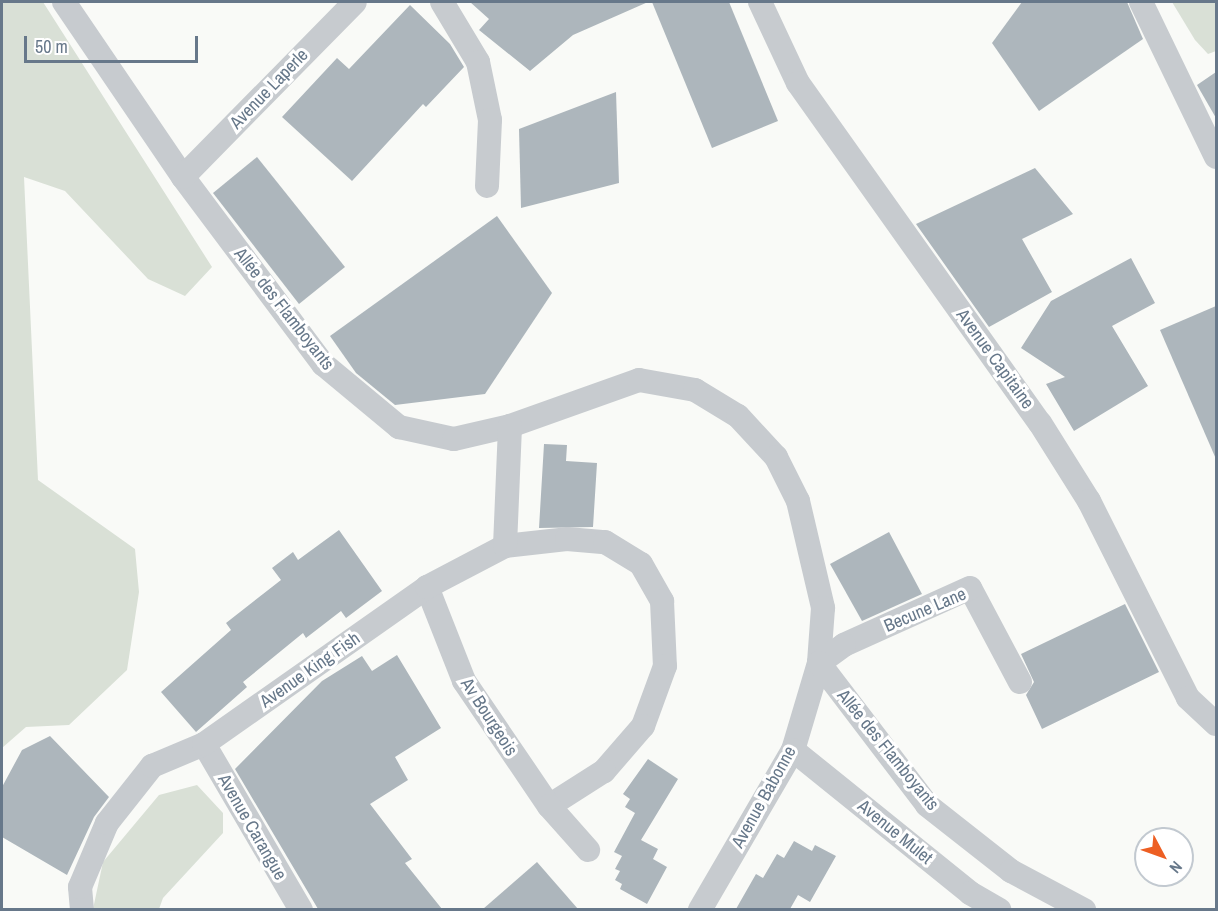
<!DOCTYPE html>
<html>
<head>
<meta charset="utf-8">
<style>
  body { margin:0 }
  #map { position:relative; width:1218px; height:911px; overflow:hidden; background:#f9faf7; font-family:"Archivo Narrow",sans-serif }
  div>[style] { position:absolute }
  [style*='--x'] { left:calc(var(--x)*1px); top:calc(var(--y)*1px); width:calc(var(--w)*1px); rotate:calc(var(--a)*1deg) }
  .green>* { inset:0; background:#d9e0d6 }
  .building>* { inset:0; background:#adb6bc }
  .minor>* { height:24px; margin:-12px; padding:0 12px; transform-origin:12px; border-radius:12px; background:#c7cbcf }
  span { translate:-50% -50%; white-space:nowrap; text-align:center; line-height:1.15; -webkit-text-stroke:6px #fff; paint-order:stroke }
  .street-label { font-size:18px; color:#67788a }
  .frame { position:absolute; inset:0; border:3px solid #67788a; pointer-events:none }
  .north { position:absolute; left:1134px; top:827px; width:60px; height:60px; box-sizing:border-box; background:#fff; border:2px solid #c2c9d0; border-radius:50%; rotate:131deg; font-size:16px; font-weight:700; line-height:24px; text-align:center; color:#67788a }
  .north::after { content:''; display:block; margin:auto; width:21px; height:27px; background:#ed5f23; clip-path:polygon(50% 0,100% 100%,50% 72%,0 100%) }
  .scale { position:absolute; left:24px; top:36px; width:174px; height:27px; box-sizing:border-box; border:3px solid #67788a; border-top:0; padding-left:8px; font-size:18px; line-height:21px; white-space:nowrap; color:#67788a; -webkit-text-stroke:4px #fff; paint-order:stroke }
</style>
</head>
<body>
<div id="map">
  <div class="green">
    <i style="clip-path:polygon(2px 2px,43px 2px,212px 267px,185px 296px,148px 279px,65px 191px,24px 177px,38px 480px,135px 549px,139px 592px,127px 670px,69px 725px,26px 727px,2px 748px)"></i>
    <i style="clip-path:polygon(1172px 2px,1216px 2px,1216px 51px,1208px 54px,1195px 40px)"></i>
    <i style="clip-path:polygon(197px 785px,223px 813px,223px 833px,163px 898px,159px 909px,93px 909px,103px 862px,159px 795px)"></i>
  </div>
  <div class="building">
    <i style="clip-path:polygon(470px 2px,648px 2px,573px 35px,530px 71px,479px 30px,489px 19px)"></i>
    <i style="clip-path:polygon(652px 2px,729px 2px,778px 121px,712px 148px)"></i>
    <i style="clip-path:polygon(1022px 2px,1127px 2px,1143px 39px,1039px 111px,992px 43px)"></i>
    <i style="clip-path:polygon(410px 5px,450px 44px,464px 67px,426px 107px,423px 104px,352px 181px,282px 117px,337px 58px,349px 69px)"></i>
    <i style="clip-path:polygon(1216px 72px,1216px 118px,1197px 85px)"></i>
    <i style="clip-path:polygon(616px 92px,619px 183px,521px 208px,519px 129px)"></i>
    <i style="clip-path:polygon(257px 157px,345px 267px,299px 304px,213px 193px)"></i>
    <i style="clip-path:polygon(1035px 168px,1073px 214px,1022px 239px,1052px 292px,989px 327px,916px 224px)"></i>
    <i style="clip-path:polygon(497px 216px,552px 293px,485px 394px,395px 405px,356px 373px,330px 336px)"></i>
    <i style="clip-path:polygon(1131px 258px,1155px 303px,1112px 326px,1148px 386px,1074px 431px,1046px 384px,1065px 377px,1021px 348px,1051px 301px)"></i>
    <i style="clip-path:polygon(1216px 306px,1216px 459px,1160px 330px)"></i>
    <i style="clip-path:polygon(544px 444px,567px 445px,566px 461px,597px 463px,593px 527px,539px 528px)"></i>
    <i style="clip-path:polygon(339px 530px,382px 591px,346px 618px,341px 611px,306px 638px,303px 633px,243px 682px,247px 687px,196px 732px,161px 692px,231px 630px,226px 623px,281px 580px,272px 568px,293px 552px,298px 560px)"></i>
    <i style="clip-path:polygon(889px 532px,922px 594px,862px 621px,830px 564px)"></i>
    <i style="clip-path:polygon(1125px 604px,1159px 672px,1042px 729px,1026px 695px,1034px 682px,1021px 654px)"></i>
    <i style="clip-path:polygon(397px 655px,441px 728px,395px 757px,408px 780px,370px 804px,412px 859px,405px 863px,442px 909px,318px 909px,235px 769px,322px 681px,362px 656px,372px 671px)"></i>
    <i style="clip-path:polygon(50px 736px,109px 797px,94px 817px,67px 875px,2px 837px,2px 787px,22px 750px)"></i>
    <i style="clip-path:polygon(648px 759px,678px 779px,641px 840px,658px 849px,653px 859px,667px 867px,647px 904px,620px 889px,622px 884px,615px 880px,620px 871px,615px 869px,622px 856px,614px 852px,635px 813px,625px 807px,630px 799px,623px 794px)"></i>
    <i style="clip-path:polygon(794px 841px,812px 851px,815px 845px,836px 856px,810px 902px,798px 895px,790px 909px,736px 909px,756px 874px,763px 878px,777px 854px,784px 858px)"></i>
    <i style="clip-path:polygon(537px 862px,578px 909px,483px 909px)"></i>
  </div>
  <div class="minor">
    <i style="--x:64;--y:2;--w:212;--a:55.8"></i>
    <i style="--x:183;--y:177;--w:234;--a:53.2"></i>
    <i style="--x:323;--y:364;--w:99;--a:39.7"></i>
    <i style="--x:399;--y:427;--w:56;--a:12.3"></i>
    <i style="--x:454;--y:439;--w:57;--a:-13.1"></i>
    <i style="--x:510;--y:426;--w:137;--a:-19.6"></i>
    <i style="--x:639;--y:380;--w:57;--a:10.1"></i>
    <i style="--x:695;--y:390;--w:50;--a:31.2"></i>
    <i style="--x:738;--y:416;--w:56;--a:47.2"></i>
    <i style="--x:776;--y:457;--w:49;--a:63.4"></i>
    <i style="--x:798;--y:501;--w:110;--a:76.8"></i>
    <i style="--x:823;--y:608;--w:55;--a:94.2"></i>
    <i style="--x:819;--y:663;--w:91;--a:106.6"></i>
    <i style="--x:793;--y:750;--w:185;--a:120.2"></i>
    <i style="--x:442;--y:2;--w:70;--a:59"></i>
    <i style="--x:478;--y:62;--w:59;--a:78.3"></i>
    <i style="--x:490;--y:120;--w:66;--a:92.6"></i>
    <i style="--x:760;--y:2;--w:89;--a:64.9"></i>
    <i style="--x:798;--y:83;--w:417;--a:54.6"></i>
    <i style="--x:1040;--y:423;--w:92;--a:57.9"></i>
    <i style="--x:1089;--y:501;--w:220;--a:63.3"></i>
    <i style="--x:1188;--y:698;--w:38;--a:43"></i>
    <i style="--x:1141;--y:2;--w:172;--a:64.2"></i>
    <i style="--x:183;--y:177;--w:245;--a:-45.5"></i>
    <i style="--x:505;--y:546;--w:62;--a:-6.4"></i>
    <i style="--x:567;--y:539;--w:38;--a:5"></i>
    <i style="--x:605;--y:542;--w:42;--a:31.4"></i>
    <i style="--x:641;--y:564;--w:43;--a:60.4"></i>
    <i style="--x:662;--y:601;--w:65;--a:87.4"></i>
    <i style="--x:665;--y:666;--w:64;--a:110.1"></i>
    <i style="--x:643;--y:726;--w:60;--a:130.9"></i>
    <i style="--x:604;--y:771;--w:65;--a:147.5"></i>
    <i style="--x:427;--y:587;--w:101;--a:68.5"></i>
    <i style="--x:464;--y:681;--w:151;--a:55.8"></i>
    <i style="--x:549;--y:806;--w:59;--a:48.4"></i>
    <i style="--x:1020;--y:682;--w:106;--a:-118"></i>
    <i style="--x:970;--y:588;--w:138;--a:155.7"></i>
    <i style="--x:844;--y:645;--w:31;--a:144"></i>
    <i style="--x:819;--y:663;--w:178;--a:52.7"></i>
    <i style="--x:927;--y:805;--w:107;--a:38.2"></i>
    <i style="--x:1011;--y:871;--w:83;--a:28.1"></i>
    <i style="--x:204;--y:744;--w:192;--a:59.7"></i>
    <i style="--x:793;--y:750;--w:228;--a:38.9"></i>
    <i style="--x:970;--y:893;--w:34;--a:30"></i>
    <i style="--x:82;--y:910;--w:23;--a:-95"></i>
    <i style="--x:80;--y:887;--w:69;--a:-67.1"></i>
    <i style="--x:107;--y:823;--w:73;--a:-51.7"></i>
    <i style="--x:152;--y:766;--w:56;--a:-22.9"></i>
    <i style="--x:204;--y:744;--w:273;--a:-35.1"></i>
    <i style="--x:427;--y:587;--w:88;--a:-27.7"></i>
    <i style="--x:505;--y:546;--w:120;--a:-87.6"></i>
  </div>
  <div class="street-label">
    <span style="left:269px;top:89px;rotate:-46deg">Avenue Laperle</span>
    <span style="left:284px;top:309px;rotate:52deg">Allée des Flamboyants</span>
    <span style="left:995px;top:359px;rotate:54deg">Avenue Capitaine</span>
    <span style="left:925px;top:610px;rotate:-23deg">Becune Lane</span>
    <span style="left:310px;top:670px;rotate:-35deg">Avenue King Fish</span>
    <span style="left:489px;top:717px;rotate:57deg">Av Bourgeois</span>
    <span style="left:888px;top:750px;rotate:51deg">Allée des Flamboyants</span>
    <span style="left:764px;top:797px;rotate:-61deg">Avenue Babonne</span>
    <span style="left:252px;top:827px;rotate:60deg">Avenue Carangue</span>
    <span style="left:895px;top:832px;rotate:39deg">Avenue Mulet</span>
  </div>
  <div class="frame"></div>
  <div class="north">N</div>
  <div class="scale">50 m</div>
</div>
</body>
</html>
